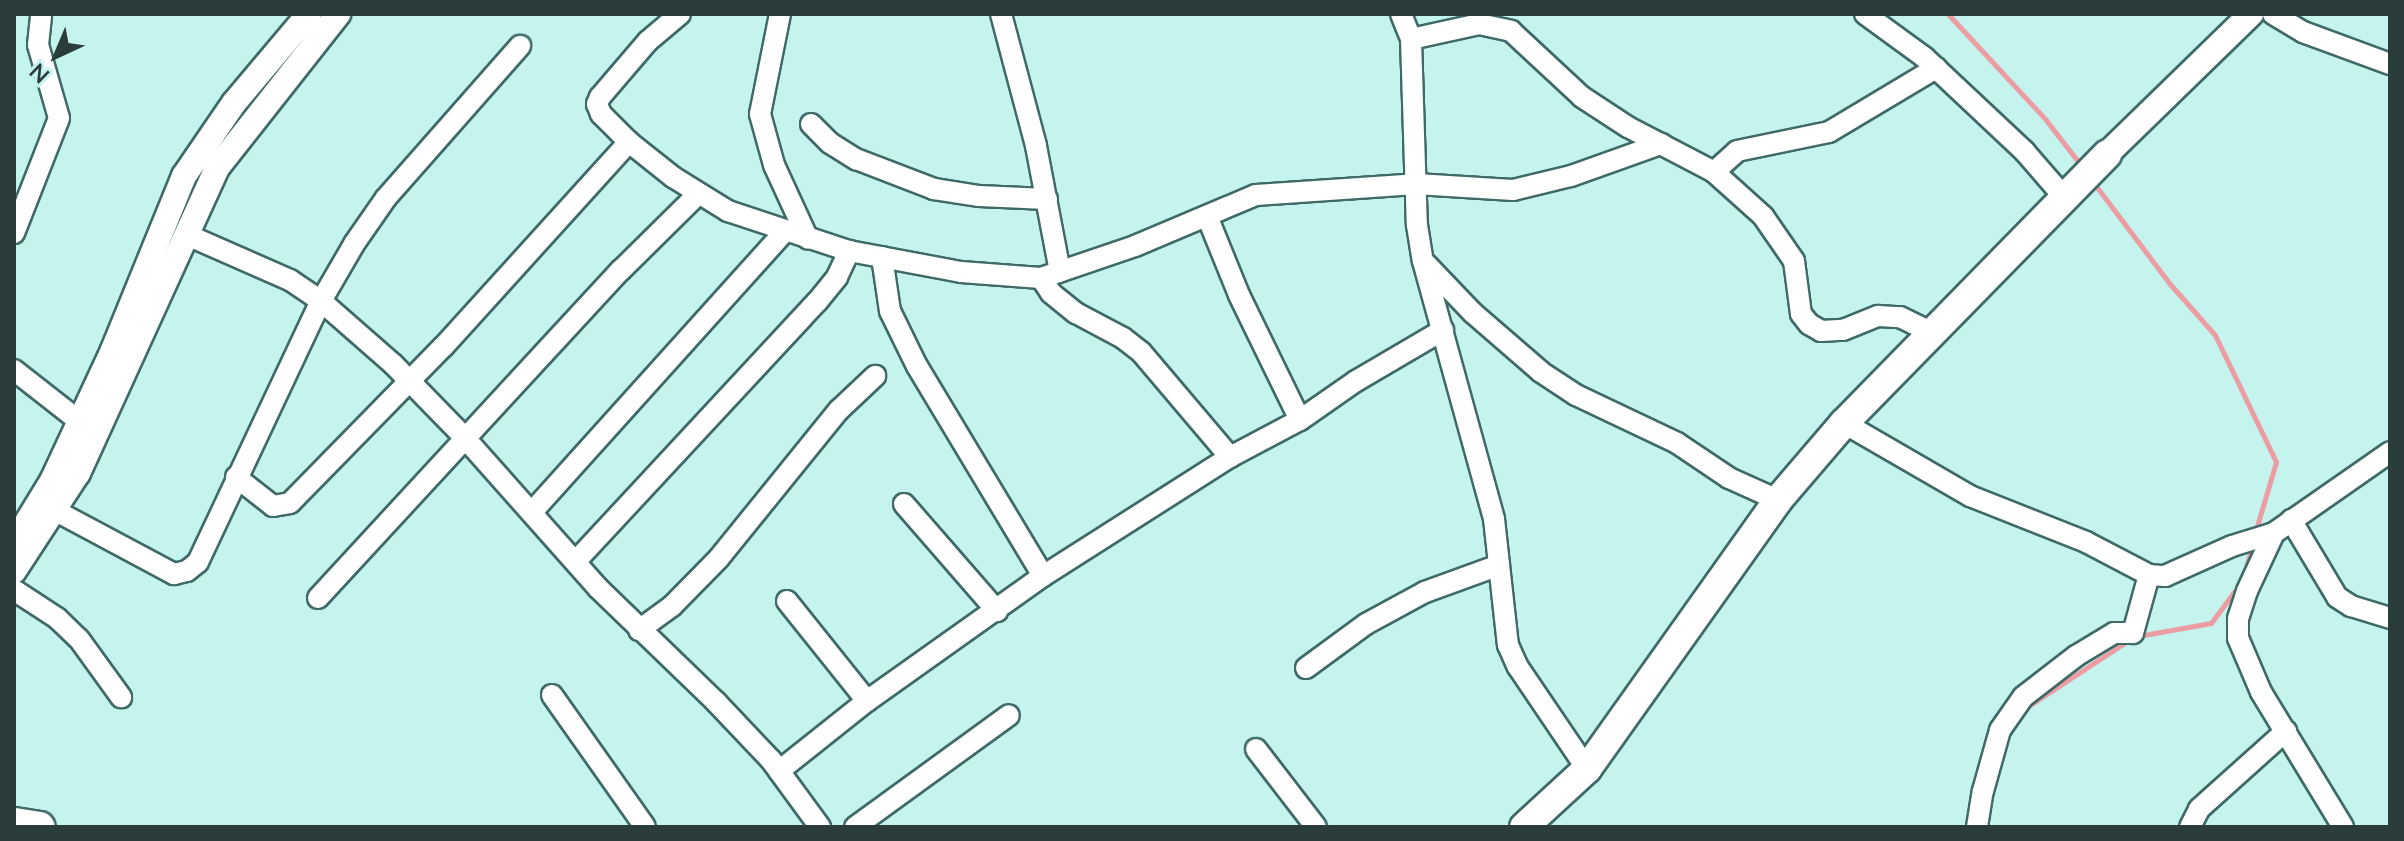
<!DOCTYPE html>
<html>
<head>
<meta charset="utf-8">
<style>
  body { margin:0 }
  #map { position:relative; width:2404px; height:841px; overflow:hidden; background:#c5f3ee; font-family:Lato,sans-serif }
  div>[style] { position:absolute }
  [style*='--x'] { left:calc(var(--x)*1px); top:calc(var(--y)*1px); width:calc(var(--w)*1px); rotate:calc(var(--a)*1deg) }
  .stream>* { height:5px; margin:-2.5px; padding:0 2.5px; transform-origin:2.5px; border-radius:2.5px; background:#ec9da3 }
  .roads { filter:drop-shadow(2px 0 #3f6a66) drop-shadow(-2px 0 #3f6a66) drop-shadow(0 2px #3f6a66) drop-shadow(0 -2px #3f6a66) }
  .minor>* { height:20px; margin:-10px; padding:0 10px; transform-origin:10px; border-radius:10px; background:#fff }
  .tertiary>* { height:24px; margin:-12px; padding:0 12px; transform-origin:12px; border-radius:12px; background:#fff }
  .secondary>* { height:28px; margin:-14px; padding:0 14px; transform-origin:14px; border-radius:14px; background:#fff }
  .primary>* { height:30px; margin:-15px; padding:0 15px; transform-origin:15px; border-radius:15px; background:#fff }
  span { translate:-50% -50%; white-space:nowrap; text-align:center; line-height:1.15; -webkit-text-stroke:8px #c5f3ee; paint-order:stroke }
  .frame { position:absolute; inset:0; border:16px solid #2b3d3b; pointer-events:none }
  .north { position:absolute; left:16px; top:16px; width:80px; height:80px; -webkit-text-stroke:6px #c5f3ee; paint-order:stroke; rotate:224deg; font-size:22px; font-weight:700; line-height:32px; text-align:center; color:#2b3d3b }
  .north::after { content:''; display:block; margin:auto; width:28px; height:36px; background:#2b3d3b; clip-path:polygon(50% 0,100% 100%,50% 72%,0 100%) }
</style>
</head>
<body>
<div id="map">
  <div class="stream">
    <i style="--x:1948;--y:14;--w:144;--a:47.2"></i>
    <i style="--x:2046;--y:120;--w:61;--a:52.4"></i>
    <i style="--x:2093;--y:182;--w:128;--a:53"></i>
    <i style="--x:2170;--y:284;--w:68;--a:48.6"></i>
    <i style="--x:2215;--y:335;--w:141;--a:64.3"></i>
    <i style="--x:2276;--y:462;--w:74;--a:106.5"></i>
    <i style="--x:2138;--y:636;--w:74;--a:-10.1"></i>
    <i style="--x:2211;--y:623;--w:52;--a:-53.6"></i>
    <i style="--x:2242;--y:581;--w:35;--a:-74"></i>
    <i style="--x:2027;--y:707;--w:122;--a:-33.3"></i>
  </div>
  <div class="roads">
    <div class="minor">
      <i style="--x:680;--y:14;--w:42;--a:139.8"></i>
      <i style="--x:648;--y:41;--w:74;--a:130.6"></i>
      <i style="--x:600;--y:97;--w:8;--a:113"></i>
      <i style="--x:597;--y:104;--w:11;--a:68"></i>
      <i style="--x:601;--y:114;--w:40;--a:45"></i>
      <i style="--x:629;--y:142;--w:56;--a:38.5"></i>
      <i style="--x:673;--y:177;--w:65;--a:31.7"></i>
      <i style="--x:728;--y:211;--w:127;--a:18.3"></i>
      <i style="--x:849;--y:251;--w:114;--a:10.6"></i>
      <i style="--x:961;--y:272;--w:80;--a:4.3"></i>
      <i style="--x:1041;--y:278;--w:99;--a:-18.8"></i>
      <i style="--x:1135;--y:246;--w:131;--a:-22.9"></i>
      <i style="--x:1256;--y:195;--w:160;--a:-3.9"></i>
      <i style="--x:1416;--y:184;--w:97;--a:3.5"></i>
      <i style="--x:1513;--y:190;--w:60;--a:-13.6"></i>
      <i style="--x:1571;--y:176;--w:96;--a:-19.6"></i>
      <i style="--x:780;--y:14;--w:102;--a:101.3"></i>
      <i style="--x:760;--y:114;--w:53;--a:74.6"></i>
      <i style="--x:774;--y:165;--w:81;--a:65.3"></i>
      <i style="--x:1001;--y:14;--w:137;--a:75.1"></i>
      <i style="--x:1036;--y:146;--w:128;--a:79.2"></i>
      <i style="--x:1401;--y:14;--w:27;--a:68"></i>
      <i style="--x:1411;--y:39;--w:186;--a:88.2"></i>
      <i style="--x:1417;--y:225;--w:36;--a:81"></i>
      <i style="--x:1423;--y:261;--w:268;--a:74.6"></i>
      <i style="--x:1494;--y:519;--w:127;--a:83.7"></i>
      <i style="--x:1508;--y:645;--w:24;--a:66"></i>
      <i style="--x:1518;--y:667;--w:123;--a:55.9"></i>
      <i style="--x:1865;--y:14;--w:73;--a:36.1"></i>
      <i style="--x:1924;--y:57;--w:139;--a:43.2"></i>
      <i style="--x:2025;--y:152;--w:60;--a:49.1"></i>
      <i style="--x:2273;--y:14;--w:35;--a:31"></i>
      <i style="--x:2303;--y:32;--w:93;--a:20.2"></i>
      <i style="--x:1411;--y:39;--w:70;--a:-12.4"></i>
      <i style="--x:1479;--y:24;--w:33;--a:12"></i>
      <i style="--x:1511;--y:31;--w:97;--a:42.9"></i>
      <i style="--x:1582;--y:97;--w:55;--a:33.1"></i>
      <i style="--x:1628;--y:127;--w:97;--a:27.6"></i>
      <i style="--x:1714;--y:172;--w:66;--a:41.9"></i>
      <i style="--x:1763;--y:216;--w:55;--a:55.4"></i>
      <i style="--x:1794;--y:261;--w:53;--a:82.5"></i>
      <i style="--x:1801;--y:314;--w:13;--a:51"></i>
      <i style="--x:1809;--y:324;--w:14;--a:30"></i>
      <i style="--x:1821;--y:331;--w:22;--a:-3"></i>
      <i style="--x:1843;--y:330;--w:38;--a:-22"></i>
      <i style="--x:1878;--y:316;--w:22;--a:3"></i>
      <i style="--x:1900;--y:317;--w:37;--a:26"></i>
      <i style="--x:811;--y:124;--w:27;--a:45"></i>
      <i style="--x:830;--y:143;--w:31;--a:32"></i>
      <i style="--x:856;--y:159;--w:84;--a:21"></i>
      <i style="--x:934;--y:189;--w:46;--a:8.8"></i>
      <i style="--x:979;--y:196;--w:68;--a:2.5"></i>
      <i style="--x:1714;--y:172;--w:31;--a:-42"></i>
      <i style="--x:1737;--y:151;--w:94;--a:-11.7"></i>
      <i style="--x:1829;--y:132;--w:125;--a:-30.9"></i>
      <i style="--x:1207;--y:216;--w:85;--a:67.9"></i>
      <i style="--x:1239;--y:295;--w:139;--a:64"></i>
      <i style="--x:14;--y:233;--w:123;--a:-68.6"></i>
      <i style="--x:59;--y:118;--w:76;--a:-106"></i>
      <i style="--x:38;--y:45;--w:31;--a:-84"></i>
      <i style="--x:185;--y:234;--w:115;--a:23.7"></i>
      <i style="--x:290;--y:280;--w:37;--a:34"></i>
      <i style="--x:321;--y:301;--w:96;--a:41.2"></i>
      <i style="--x:393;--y:364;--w:103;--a:45.8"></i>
      <i style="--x:465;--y:438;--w:200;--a:48.4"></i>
      <i style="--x:598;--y:588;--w:164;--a:44"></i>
      <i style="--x:716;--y:702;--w:80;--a:46.5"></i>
      <i style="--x:771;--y:760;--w:83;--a:53.8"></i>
      <i style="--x:882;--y:257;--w:55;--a:81.6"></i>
      <i style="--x:890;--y:311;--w:61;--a:63.9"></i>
      <i style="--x:917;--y:366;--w:245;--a:59"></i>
      <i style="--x:1426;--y:264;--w:68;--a:46.2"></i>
      <i style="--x:1473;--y:313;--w:90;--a:40.9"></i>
      <i style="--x:1541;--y:372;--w:42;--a:33.3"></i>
      <i style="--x:1576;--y:395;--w:112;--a:25.4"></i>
      <i style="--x:1677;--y:443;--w:63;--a:33.9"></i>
      <i style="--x:1729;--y:478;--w:54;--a:24.2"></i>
      <i style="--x:1041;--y:278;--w:18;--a:56"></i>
      <i style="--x:1051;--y:293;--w:32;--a:39"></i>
      <i style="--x:1076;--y:313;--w:53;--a:28"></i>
      <i style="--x:1123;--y:338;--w:23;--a:38"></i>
      <i style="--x:1141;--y:352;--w:138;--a:49.7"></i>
      <i style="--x:14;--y:370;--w:83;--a:38.1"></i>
      <i style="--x:1844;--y:423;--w:146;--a:30.1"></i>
      <i style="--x:1970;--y:496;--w:125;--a:21.6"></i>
      <i style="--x:2086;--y:542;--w:71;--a:27.6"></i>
      <i style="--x:2149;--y:575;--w:16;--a:4"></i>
      <i style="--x:2165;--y:576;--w:73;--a:-24.1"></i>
      <i style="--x:2232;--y:546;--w:44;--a:-17.2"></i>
      <i style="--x:2274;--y:533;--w:141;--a:-34.9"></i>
      <i style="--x:236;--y:477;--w:47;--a:38.1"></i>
      <i style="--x:273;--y:506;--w:17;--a:-10"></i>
      <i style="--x:290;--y:503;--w:219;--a:-45.6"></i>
      <i style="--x:443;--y:347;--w:277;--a:-47.8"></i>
      <i style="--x:904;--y:504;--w:142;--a:49"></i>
      <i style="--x:56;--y:511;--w:134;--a:28.1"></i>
      <i style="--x:174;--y:574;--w:13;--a:-13"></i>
      <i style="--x:187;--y:571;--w:14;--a:-39"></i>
      <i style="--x:198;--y:562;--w:289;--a:-64.8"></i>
      <i style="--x:321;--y:301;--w:66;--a:-59.9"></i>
      <i style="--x:354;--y:244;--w:56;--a:-55.2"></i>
      <i style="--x:386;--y:198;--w:203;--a:-48.6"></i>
      <i style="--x:532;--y:512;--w:377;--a:-48"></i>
      <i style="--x:2291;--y:520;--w:90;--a:59.1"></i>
      <i style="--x:2337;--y:597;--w:17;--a:33"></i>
      <i style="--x:2351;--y:606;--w:41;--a:17.1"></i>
      <i style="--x:2274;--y:533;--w:64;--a:115"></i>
      <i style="--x:2247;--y:591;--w:28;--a:108"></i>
      <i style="--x:2238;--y:618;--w:20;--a:90"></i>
      <i style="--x:2238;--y:638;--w:59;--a:66.9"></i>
      <i style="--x:2261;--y:692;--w:158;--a:58.7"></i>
      <i style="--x:576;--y:561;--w:354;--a:-47.1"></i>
      <i style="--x:817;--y:302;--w:32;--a:-51"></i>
      <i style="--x:837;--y:277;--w:29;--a:-65"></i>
      <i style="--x:14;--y:590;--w:51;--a:33.1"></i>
      <i style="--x:57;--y:618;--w:30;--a:44"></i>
      <i style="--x:79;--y:639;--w:72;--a:54.1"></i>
      <i style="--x:318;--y:598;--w:447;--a:-47.3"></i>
      <i style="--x:621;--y:270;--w:108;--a:-44.6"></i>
      <i style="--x:787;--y:601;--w:128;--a:51.3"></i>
      <i style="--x:639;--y:630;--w:41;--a:-36"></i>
      <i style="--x:672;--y:606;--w:67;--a:-45.6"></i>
      <i style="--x:719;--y:558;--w:191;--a:-51"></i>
      <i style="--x:839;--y:410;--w:50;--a:-43.4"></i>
      <i style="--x:1306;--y:668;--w:74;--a:-36.3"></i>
      <i style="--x:1366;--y:624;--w:67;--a:-28.5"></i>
      <i style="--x:1425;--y:592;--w:79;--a:-20"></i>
      <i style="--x:552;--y:695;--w:161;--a:54.8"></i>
      <i style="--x:1256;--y:749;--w:98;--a:52.4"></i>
      <i style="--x:779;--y:771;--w:112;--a:-38.5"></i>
      <i style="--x:867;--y:701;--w:216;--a:-35.4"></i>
      <i style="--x:1043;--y:576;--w:222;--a:-32.5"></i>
      <i style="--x:1230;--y:457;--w:79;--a:-27.9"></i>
      <i style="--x:1300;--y:420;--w:68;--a:-34.9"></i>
      <i style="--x:1356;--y:381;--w:101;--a:-30.4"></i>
      <i style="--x:855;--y:827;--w:190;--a:-36"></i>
      <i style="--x:1977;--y:827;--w:36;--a:-81"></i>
      <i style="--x:1983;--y:791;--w:63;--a:-74.4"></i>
      <i style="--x:2000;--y:730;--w:40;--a:-55.1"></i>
      <i style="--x:2023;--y:697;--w:67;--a:-37.7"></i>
      <i style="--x:2076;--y:656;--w:44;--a:-31.2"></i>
      <i style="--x:2114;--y:633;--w:19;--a:0"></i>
      <i style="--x:2133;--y:633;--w:60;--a:-74.6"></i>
      <i style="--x:2190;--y:827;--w:20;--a:-63"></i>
      <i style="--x:2199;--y:809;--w:117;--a:-41.9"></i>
    </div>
    <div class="tertiary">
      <i style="--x:2107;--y:154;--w:201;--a:-44.2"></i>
      <i style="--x:14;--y:543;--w:73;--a:-58.5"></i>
      <i style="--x:52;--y:481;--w:145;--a:-65"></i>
      <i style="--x:113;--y:350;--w:188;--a:-67.8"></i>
      <i style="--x:184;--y:176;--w:88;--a:-55.6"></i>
      <i style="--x:234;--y:103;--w:116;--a:-49.9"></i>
      <i style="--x:14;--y:571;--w:117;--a:-56.9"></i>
      <i style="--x:78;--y:473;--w:335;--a:-65.5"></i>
      <i style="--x:217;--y:168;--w:196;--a:-51.8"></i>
    </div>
    <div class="secondary">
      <i style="--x:1524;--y:827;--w:86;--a:-42.6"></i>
      <i style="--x:1587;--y:769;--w:330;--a:-54.6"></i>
      <i style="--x:1778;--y:500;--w:101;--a:-49.4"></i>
      <i style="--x:1844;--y:423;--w:376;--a:-45.6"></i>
    </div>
    <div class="primary">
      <i style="--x:14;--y:823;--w:26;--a:9"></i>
    </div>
  </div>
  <div class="frame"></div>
  <div class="north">N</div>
</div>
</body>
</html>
